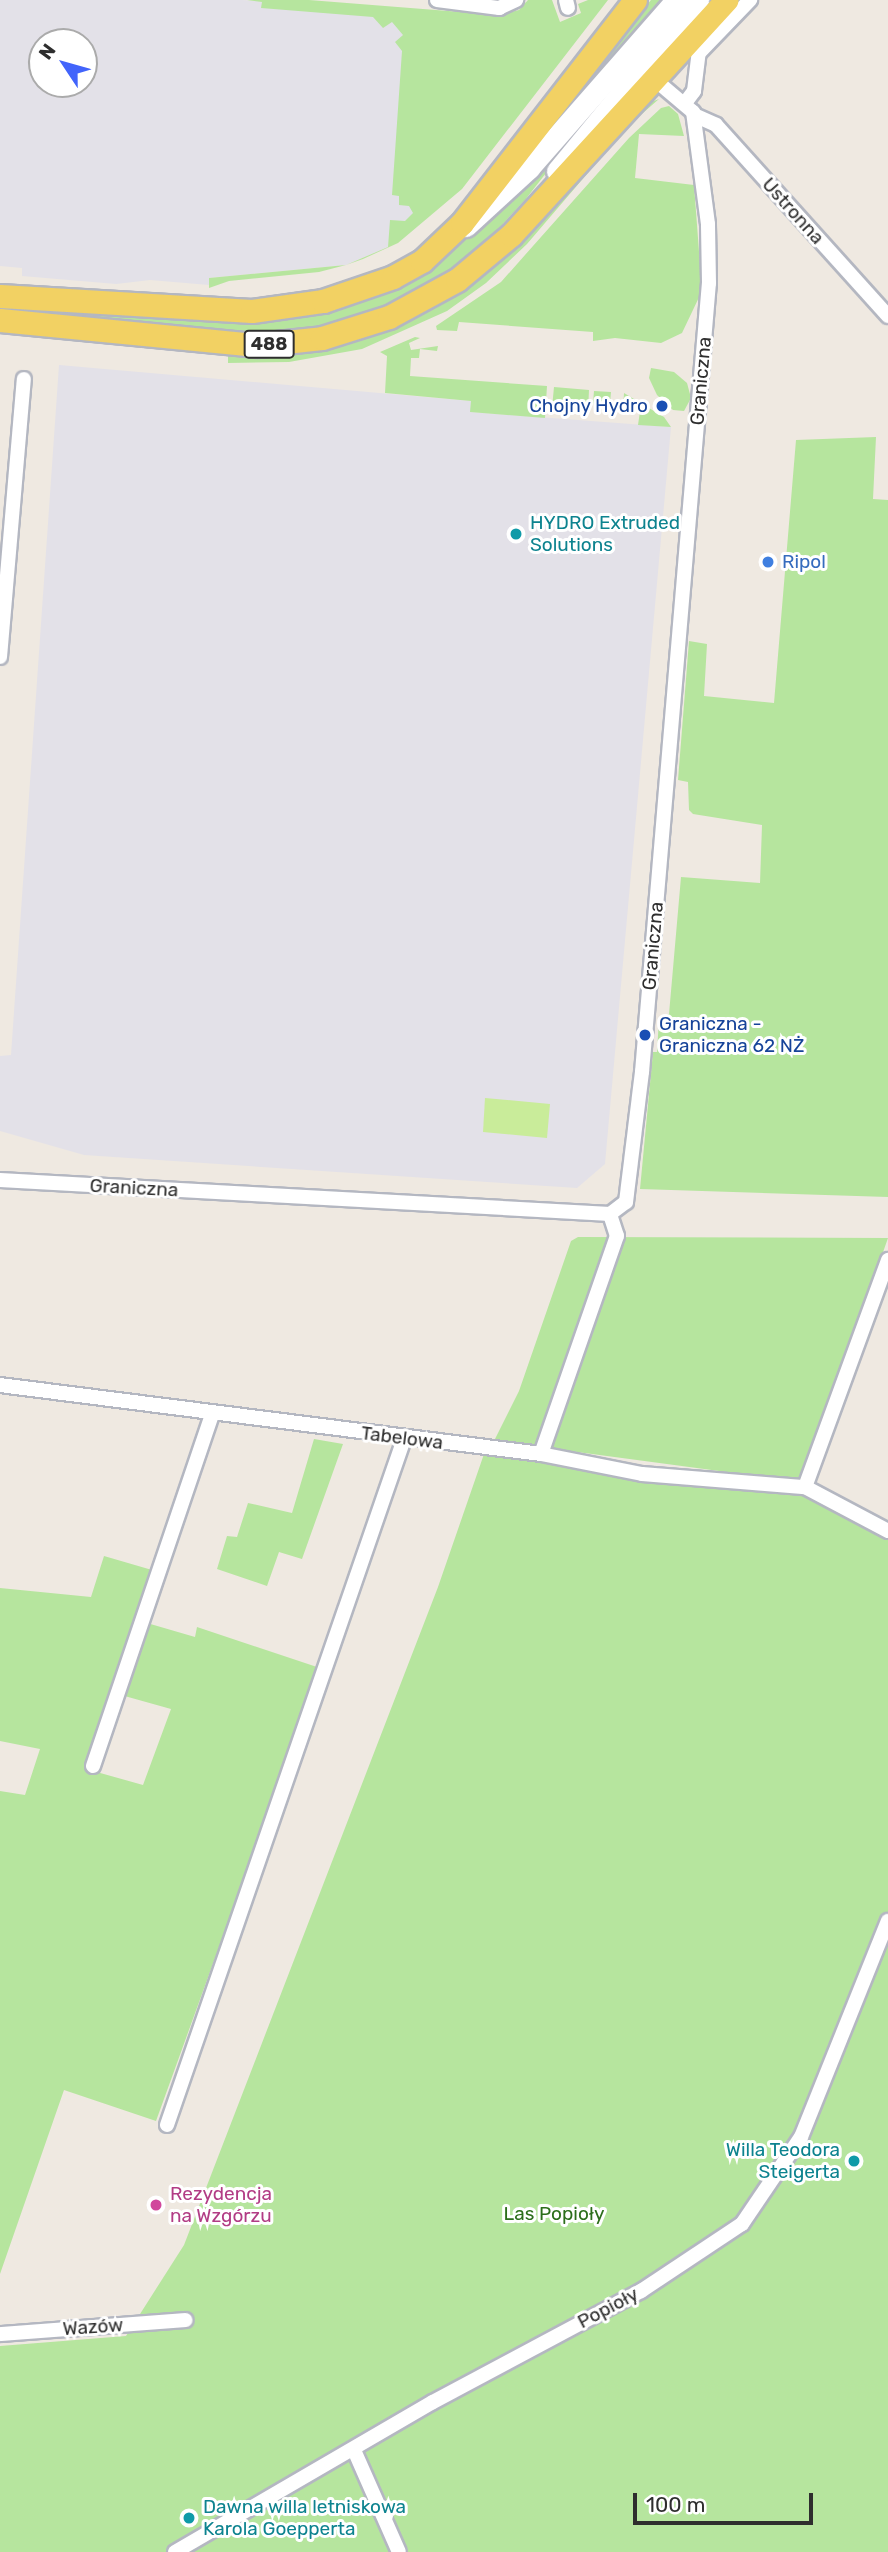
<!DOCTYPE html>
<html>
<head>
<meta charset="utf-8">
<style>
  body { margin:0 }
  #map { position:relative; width:888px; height:2552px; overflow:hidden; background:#efe9e1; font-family:Rubik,sans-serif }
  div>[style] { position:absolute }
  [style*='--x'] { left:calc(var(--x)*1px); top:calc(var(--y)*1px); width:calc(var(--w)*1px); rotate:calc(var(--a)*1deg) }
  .industrial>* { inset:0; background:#e3e1e8 }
  .green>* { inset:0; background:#b6e59e }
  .pitch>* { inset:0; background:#c9ec9a }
  .roads { filter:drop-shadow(2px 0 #b4b7c1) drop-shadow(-2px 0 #b4b7c1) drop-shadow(0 2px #b4b7c1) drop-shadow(0 -2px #b4b7c1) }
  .minor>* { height:14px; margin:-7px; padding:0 7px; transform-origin:7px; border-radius:7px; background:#fff }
  .secondary>* { height:21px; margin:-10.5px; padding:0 10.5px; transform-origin:10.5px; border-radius:10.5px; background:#fff }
  .primary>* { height:23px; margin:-11.5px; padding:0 11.5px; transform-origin:11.5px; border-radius:11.5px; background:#f2d163 }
  .dots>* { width:19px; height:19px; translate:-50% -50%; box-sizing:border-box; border:4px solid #fff; border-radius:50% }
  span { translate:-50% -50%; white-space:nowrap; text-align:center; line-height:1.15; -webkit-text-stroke:6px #fff; paint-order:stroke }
  .shield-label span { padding:2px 5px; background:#fff; border:2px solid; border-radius:5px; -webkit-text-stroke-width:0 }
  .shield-label { font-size:18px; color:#2e2e2e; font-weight:700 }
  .street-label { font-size:19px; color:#2e2e2e }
  .transit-label { font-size:19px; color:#164399 }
  .right { translate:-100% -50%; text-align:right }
  .left { translate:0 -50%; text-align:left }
  .culture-label { font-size:19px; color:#0d838f }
  .shop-label { font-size:19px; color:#366cbe }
  .hotel-label { font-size:19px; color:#b23c85 }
  .park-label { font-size:19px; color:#2c6e1b }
  .north { position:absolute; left:28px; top:28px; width:70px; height:70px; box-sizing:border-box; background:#fff; border:2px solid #ababab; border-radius:50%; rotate:306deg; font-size:19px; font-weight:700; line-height:28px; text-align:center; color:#2e2e2e }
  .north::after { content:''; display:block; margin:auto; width:24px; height:32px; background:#4264fb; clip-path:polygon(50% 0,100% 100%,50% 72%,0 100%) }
  .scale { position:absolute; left:633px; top:2493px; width:180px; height:32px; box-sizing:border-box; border:4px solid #2e2e2e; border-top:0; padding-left:9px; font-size:21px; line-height:24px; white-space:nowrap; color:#2e2e2e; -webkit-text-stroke:5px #fff; paint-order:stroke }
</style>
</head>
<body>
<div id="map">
  <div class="industrial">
    <i style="clip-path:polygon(evenodd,0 0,243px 0,409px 12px,423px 205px,388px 247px,346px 265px,209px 278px,209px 285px,150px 280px,116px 284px,22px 276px,22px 268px,0 266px,0 0,42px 42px,84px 42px,84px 84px,42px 84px,42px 42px)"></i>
    <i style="clip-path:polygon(59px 365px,471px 401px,471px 412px,671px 427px,605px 1164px,577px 1188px,84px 1155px,0 1131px,0 1056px,11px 1055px)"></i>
  </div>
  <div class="green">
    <i style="clip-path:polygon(247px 0,309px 0,499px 15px,519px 10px,528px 0,552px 0,560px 22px,581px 13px,578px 4px,588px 0,608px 0,462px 189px,398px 243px,363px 259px,346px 265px,319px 272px,229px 281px,209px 288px,209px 278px,346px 265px,388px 247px,390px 220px,405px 221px,413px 213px,409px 206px,399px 205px,399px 196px,392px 195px,402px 51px,395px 42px,403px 35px,392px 22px,383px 28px,373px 17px,261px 8px,262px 2px)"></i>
    <i style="clip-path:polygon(651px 0,665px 0,513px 173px)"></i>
    <i style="clip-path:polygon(610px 91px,525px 200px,486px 242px,438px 279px,387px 306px,319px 327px,256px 334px,68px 316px,68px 312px,192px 320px,278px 319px,372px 297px,421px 273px,476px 232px)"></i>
    <i style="clip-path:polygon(659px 99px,628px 126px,527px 244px,486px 283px,447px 311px,362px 349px,289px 362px,228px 363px,228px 356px,300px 352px,366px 337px,409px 321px,456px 293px,494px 265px,641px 106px)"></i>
    <i style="clip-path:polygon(669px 106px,678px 114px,684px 136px,639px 134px,635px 178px,694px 185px,702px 291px,682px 333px,661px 343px,615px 338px,593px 341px,593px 332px,459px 322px,457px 331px,437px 330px,436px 326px,501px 282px,629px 138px,661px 108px)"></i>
    <i style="clip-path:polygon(415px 337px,420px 338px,409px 343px,411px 350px,438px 346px,437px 351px,420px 349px,419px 358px,411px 358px,410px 376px,547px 386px,545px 418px,470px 412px,471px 401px,385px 393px,387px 356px,380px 352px)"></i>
    <i style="clip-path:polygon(651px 368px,674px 372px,687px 383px,691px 398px,684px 411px,673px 410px,657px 395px,649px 378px)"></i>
    <i style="clip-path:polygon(554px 387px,589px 390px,588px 411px,552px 408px)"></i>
    <i style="clip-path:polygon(594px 391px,611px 392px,609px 414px,593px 403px)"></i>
    <i style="clip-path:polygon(624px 393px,664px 417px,671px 427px,638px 425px,640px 411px,623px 410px)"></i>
    <i style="clip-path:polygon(876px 437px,873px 499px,888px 500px,888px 1197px,640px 1189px,653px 1052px,657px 1052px,659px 1019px,669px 1014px,681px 877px,760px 883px,762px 825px,693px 814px,689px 810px,688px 782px,678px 780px,689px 641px,707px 644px,704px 696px,774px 703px,796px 440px)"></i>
    <i style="clip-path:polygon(578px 1237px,888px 1238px,802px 1482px,494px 1441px,519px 1391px,571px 1241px)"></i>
    <i style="clip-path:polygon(314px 1439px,343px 1444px,302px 1559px,279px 1552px,267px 1586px,217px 1569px,227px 1536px,237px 1537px,248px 1503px,292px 1513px)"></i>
    <i style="clip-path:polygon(484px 1454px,799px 1483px,888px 1529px,888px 2552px,0 2552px,0 2346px,126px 2336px,184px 2245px,438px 1587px)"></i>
    <i style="clip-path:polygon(104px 1556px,152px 1570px,86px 1769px,143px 1785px,171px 1709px,121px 1695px,147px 1623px,195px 1637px,197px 1627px,320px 1668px,156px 2121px,64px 2090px,0 2274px,0 1791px,25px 1795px,40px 1749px,0 1741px,0 1588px,91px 1597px)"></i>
  </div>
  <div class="pitch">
    <i style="clip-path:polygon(485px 1098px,550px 1104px,547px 1138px,483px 1132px)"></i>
  </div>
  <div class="roads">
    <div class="minor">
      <i style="--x:437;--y:0;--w:63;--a:7.4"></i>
      <i style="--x:499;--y:8;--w:19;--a:-25"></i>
      <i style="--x:566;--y:0;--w:8;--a:76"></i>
      <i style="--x:685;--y:103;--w:15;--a:-53"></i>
      <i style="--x:694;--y:91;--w:38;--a:-83"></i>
      <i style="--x:699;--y:53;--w:74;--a:-46.1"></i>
      <i style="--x:694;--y:115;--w:24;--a:24"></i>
      <i style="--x:716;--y:125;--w:257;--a:48"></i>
      <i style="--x:0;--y:657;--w:279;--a:-85.1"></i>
      <i style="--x:0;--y:1180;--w:611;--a:3.19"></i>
      <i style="--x:610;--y:1214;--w:20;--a:-37"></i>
      <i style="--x:626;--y:1202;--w:131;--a:-83"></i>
      <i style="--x:642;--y:1072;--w:792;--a:-85.15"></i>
      <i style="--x:709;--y:283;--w:59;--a:-91"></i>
      <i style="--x:708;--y:224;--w:113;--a:-97.6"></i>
      <i style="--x:693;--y:112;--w:52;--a:-139.6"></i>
      <i style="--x:0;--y:1385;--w:545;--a:7.27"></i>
      <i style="--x:541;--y:1454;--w:103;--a:11.2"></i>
      <i style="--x:642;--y:1474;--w:164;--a:4.6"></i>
      <i style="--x:805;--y:1487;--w:94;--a:27.9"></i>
      <i style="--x:541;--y:1454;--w:231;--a:-70.8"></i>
      <i style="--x:617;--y:1236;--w:23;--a:-108"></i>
      <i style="--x:805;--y:1487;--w:242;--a:-69.9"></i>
      <i style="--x:93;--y:1766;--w:372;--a:-71.3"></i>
      <i style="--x:167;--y:2125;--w:726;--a:-70.94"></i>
      <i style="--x:0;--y:2334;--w:186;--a:-4.3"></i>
      <i style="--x:354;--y:2450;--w:111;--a:66.2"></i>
      <i style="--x:175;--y:2552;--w:298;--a:-30.2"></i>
      <i style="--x:433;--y:2402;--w:236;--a:-28.1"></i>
      <i style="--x:641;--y:2291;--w:121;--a:-33.6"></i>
      <i style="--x:742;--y:2224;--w:105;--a:-55.9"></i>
      <i style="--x:801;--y:2137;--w:233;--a:-68.1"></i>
    </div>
    <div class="secondary">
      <i style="--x:557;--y:171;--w:222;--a:-50.5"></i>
      <i style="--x:466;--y:226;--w:86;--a:-42.6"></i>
      <i style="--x:529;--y:168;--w:223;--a:-48.8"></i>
    </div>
    <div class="primary">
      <i style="--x:0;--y:296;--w:252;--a:3.4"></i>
      <i style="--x:252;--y:311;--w:72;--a:-8"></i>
      <i style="--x:323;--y:301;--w:74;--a:-18.9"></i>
      <i style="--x:393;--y:277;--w:33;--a:-29"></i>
      <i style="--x:422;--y:261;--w:55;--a:-43.5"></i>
      <i style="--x:462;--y:223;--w:282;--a:-52.2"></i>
      <i style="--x:0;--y:320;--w:258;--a:5.6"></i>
      <i style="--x:257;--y:345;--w:65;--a:-6.1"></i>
      <i style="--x:322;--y:338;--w:70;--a:-17.4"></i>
      <i style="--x:389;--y:317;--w:77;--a:-28.6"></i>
      <i style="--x:457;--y:280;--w:70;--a:-39.8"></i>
      <i style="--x:511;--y:235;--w:319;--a:-47.5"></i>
    </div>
  </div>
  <div class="dots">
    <i style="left:662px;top:406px;background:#1a4fb4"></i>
    <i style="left:516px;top:534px;background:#0f9aa8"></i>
    <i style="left:768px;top:562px;background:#3f7fe0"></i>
    <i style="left:645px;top:1035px;background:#1a4fb4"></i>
    <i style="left:854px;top:2161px;background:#0f9aa8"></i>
    <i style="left:156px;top:2205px;background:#d1479c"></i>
    <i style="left:189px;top:2518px;background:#0f9aa8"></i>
  </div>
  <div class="shield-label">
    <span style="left:269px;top:344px">488</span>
  </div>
  <div class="street-label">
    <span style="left:793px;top:211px;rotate:48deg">Ustronna</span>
    <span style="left:701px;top:381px;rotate:-85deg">Graniczna</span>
    <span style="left:653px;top:946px;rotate:-85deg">Graniczna</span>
    <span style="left:134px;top:1188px;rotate:3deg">Graniczna</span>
    <span style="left:402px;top:1438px;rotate:7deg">Tabelowa</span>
    <span style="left:608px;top:2308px;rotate:-28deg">Popioły</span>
    <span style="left:93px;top:2327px;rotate:-4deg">Wazów</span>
  </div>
  <div class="transit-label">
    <span class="right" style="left:648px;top:406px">Chojny Hydro</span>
    <span class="left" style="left:659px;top:1035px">Graniczna -<br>Graniczna 62 NŻ</span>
  </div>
  <div class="culture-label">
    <span class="left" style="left:530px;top:534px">HYDRO Extruded<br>Solutions</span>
    <span class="right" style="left:840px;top:2161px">Willa Teodora<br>Steigerta</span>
    <span class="left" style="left:203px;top:2518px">Dawna willa letniskowa<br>Karola Goepperta</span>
  </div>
  <div class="shop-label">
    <span class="left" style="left:782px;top:562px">Ripol</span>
  </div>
  <div class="hotel-label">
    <span class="left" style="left:170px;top:2205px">Rezydencja<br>na Wzgórzu</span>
  </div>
  <div class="park-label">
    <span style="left:554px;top:2214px">Las Popioły</span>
  </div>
  <div class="north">N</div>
  <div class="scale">100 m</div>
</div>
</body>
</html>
